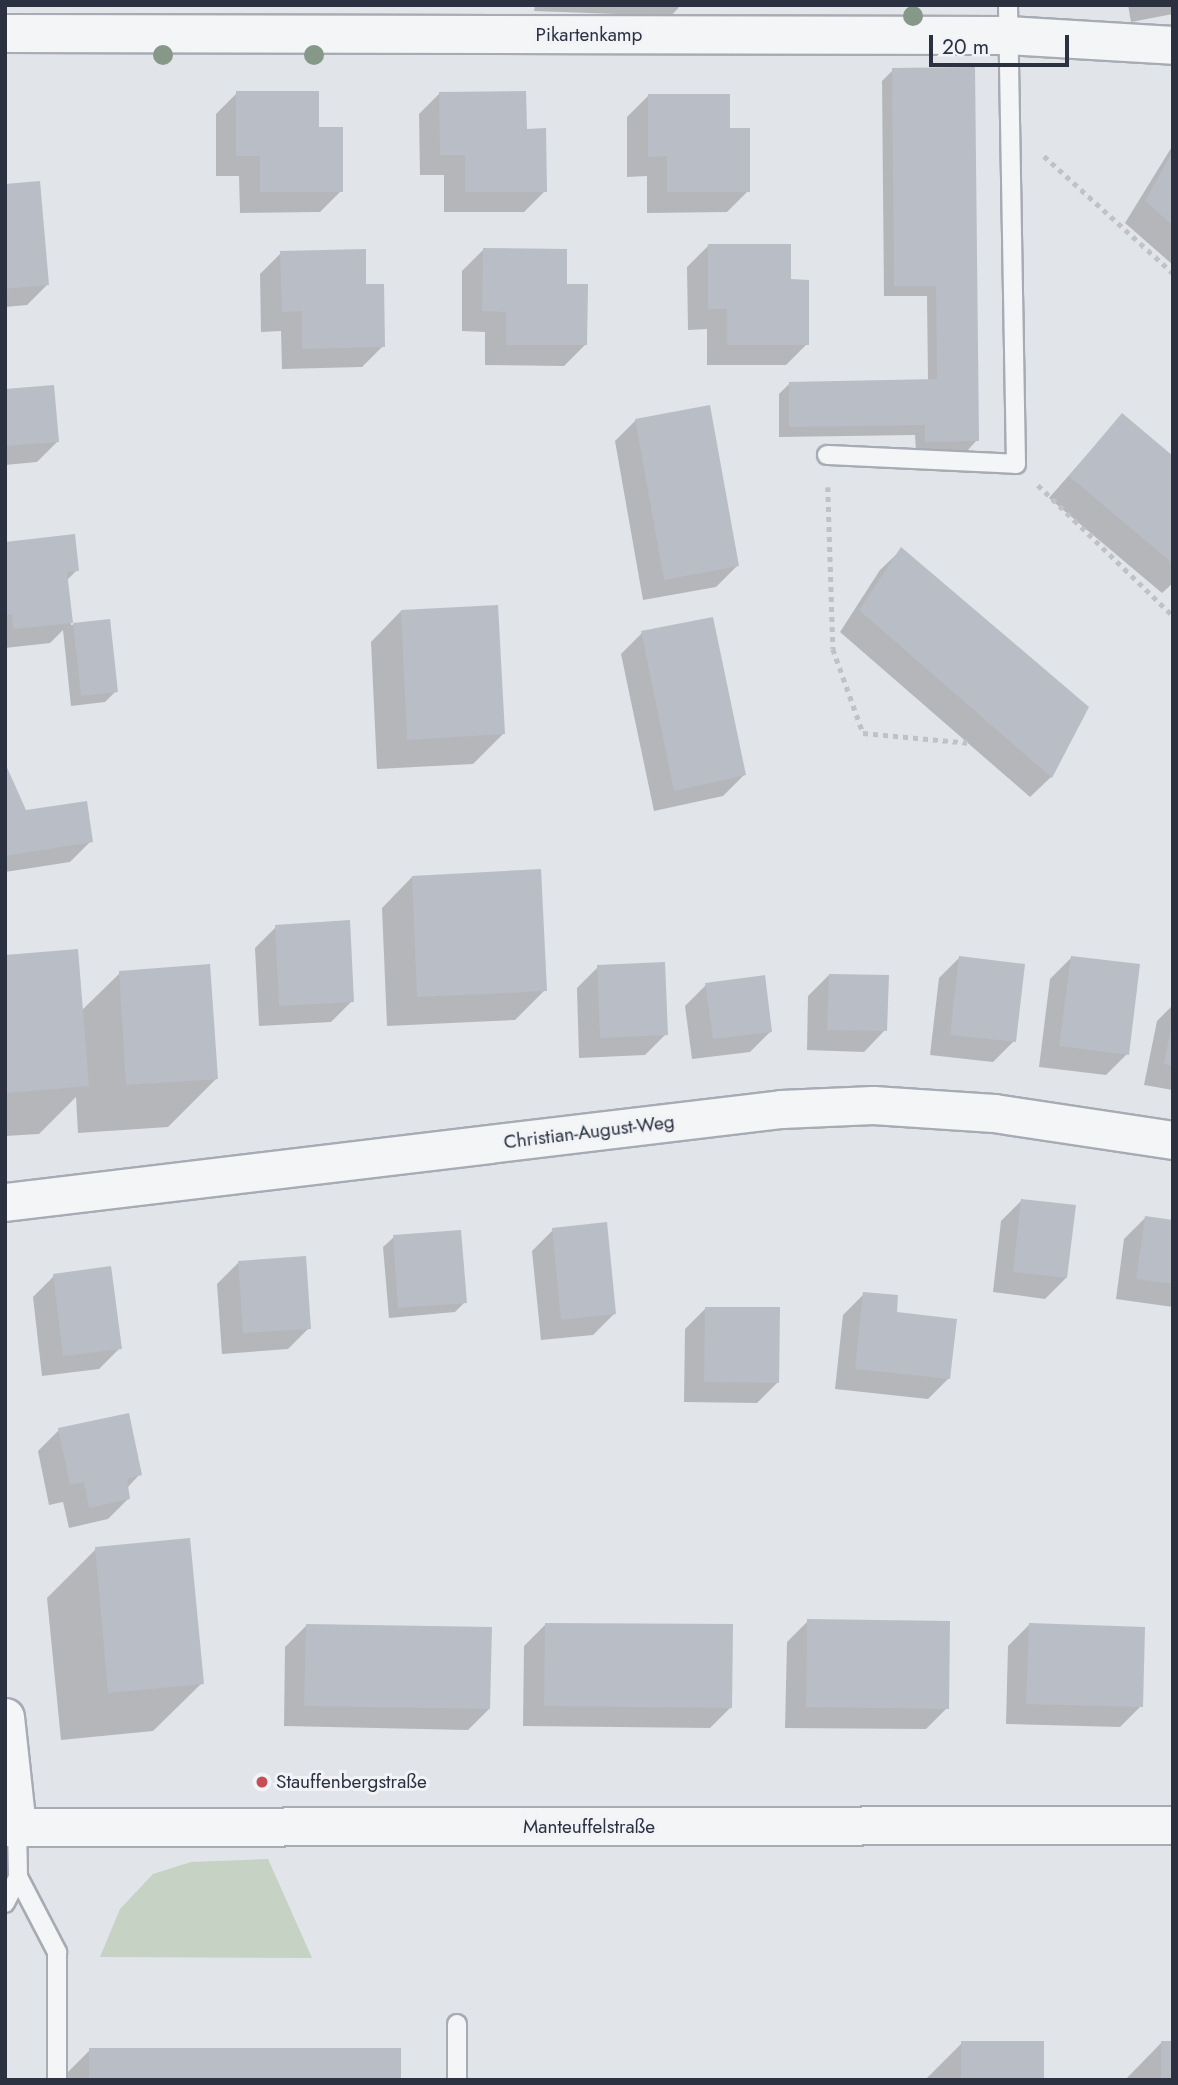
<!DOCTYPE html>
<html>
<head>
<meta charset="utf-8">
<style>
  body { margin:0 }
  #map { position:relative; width:1178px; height:2085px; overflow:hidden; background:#e1e4e9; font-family:Jost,sans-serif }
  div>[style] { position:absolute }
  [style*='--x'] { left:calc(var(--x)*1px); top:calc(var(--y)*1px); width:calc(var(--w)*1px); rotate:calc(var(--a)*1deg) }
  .green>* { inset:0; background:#c6d2c3 }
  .shadow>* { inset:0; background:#0003 }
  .building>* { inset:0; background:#b9bdc5 }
  .path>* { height:4.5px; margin-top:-2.25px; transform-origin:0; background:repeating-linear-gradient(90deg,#c0c2c7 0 5px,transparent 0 10px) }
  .roads { filter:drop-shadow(2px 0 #a7abb3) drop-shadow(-2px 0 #a7abb3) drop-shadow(0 2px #a7abb3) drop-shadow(0 -2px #a7abb3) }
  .service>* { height:18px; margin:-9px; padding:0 9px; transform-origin:9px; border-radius:9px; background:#f4f5f7 }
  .minor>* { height:37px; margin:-18.5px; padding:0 18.5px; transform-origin:18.5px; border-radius:18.5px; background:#f4f5f7 }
  .trees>* { width:20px; height:20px; margin:-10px; border-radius:50%; background:#869888 }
  .dots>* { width:19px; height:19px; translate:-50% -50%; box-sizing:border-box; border:4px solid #f1f3f6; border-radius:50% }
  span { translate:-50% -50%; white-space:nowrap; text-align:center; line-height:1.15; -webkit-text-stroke:6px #f1f3f6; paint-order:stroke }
  .street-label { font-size:19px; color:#2b3140 }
  .poi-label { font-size:19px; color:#2b3140 }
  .left { translate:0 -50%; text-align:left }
  .frame { position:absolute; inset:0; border:7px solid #2b3140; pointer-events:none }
  .scale { position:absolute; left:929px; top:35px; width:140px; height:32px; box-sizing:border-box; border:4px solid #2b3140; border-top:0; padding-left:9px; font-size:21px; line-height:24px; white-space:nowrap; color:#2b3140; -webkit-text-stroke:5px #f1f3f6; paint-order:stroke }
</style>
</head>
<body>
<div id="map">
  <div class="green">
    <i style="clip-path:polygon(268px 1859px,312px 1958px,100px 1957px,120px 1909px,153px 1874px,191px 1862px)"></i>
  </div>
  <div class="shadow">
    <i style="clip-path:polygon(535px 5px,681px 5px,671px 16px,534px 11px)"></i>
    <i style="clip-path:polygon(1128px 5px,1173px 5px,1173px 14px,1131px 22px)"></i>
    <i style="clip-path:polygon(893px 70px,977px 440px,967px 451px,916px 452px,915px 435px,779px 437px,779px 394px,790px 383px,928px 381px,927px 296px,884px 296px,882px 81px)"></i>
    <i style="clip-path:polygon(237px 93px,317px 129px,341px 191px,320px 212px,240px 213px,239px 176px,216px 176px,216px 114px)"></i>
    <i style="clip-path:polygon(440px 93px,525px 131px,545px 191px,524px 212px,444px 212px,444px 175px,420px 175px,419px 114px)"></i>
    <i style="clip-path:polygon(648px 96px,728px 130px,748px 191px,727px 212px,647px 213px,647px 176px,627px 177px,627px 117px)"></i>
    <i style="clip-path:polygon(1173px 145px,1173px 265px,1125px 223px)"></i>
    <i style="clip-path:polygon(5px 186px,48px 284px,27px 305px,5px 307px)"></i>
    <i style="clip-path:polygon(708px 246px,789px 281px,807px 344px,786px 365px,707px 365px,707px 329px,688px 330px,687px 267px)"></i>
    <i style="clip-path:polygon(483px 250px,565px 285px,585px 345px,564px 366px,485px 365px,485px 332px,462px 331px,462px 271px)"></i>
    <i style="clip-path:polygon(281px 253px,365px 286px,383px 346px,362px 367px,282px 369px,281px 331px,261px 332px,260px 274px)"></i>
    <i style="clip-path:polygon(5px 387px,58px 441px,37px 462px,5px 465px)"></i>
    <i style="clip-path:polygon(1122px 415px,1173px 458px,1173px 583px,1162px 593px,1049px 498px)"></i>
    <i style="clip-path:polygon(636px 420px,737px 566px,716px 587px,643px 600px,615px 441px)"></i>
    <i style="clip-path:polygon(5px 544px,77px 570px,66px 581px,71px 625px,108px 620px,116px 691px,105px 702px,71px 706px,63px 630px,50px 643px,5px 648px)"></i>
    <i style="clip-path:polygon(901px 550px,1051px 777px,1030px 797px,840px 632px,880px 570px)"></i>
    <i style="clip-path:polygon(401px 611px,503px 734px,473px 764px,377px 769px,371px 642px)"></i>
    <i style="clip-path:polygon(642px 633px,744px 775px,723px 796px,654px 811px,621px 654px)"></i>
    <i style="clip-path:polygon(5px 767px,25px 812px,91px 841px,70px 862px,5px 872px)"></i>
    <i style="clip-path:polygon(412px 877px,545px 990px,515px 1020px,387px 1026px,382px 908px)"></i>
    <i style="clip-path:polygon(276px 927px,352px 1001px,331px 1022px,259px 1026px,255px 948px)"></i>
    <i style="clip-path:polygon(5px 956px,81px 1011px,120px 973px,217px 1078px,168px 1127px,78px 1133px,76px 1097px,39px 1134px,5px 1136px)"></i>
    <i style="clip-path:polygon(960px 957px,1014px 1041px,993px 1062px,930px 1055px,939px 978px)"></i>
    <i style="clip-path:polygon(1071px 958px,1127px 1054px,1106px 1075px,1039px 1067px,1050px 979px)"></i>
    <i style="clip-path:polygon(598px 967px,666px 1034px,645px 1055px,579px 1058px,577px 988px)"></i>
    <i style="clip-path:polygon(829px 975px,885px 1030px,864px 1052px,807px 1050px,808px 996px)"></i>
    <i style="clip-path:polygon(706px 985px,771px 1031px,750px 1052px,692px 1059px,685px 1006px)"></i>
    <i style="clip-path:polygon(1173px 1005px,1173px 1090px,1144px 1085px,1157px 1021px)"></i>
    <i style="clip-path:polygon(1022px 1200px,1066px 1278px,1045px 1299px,993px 1292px,1001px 1221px)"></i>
    <i style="clip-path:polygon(1145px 1218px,1173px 1222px,1173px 1307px,1116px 1299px,1124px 1239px)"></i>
    <i style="clip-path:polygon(553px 1230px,614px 1314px,593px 1335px,541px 1340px,532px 1251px)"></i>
    <i style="clip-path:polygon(394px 1237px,465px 1302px,455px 1312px,389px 1318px,383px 1247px)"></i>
    <i style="clip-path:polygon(238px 1263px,309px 1328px,288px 1349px,222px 1354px,217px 1284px)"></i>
    <i style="clip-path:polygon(54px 1276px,120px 1348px,99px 1369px,42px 1376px,33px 1297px)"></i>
    <i style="clip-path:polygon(864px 1294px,895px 1314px,949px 1378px,928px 1399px,835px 1389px,843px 1315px)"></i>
    <i style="clip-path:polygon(706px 1308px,778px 1382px,757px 1403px,684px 1402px,685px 1329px)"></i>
    <i style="clip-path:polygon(59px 1430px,140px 1474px,127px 1488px,129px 1498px,108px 1519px,69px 1528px,63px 1502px,49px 1505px,38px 1451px)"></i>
    <i style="clip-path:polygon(96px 1549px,202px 1683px,153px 1731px,61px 1740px,47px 1598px)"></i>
    <i style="clip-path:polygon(808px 1621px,947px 1708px,926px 1729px,785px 1728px,787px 1642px)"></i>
    <i style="clip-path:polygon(545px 1625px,731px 1707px,710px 1728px,523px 1726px,524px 1646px)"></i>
    <i style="clip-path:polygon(1029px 1625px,1141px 1706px,1120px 1727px,1006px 1724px,1008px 1646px)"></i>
    <i style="clip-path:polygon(306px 1626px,489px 1709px,468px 1730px,284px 1726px,285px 1647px)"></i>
    <i style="clip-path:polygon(1162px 2042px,1173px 2080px,1125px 2080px)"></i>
    <i style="clip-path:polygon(962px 2043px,1042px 2080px,925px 2080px)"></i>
    <i style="clip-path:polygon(90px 2050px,399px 2080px,60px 2080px)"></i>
  </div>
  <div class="building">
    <i style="clip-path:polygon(975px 67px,979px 441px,925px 442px,925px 425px,789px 427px,789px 382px,937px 379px,936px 286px,894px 286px,892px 68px)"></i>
    <i style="clip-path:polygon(236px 91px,319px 91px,319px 127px,343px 127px,343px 192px,260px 192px,260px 156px,236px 156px)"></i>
    <i style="clip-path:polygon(526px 91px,527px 129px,546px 128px,547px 192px,465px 192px,465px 155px,440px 155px,439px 92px)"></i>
    <i style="clip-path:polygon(648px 94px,730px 94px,730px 128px,750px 128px,750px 192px,667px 192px,667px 156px,648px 157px)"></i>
    <i style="clip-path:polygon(1173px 151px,1173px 226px,1145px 201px)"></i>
    <i style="clip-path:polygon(40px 181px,49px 285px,5px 289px,5px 184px)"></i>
    <i style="clip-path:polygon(708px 244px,791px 244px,791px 279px,809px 280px,809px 345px,727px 345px,727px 309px,708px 309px)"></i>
    <i style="clip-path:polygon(483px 248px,567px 249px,567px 284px,588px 284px,587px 345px,506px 345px,506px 312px,482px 311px)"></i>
    <i style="clip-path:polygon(366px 249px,366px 284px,384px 284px,385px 347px,302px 349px,302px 311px,282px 312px,280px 251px)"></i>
    <i style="clip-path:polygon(54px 385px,59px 442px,5px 446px,5px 389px)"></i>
    <i style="clip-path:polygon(710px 405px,739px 566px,664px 580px,635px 419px)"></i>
    <i style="clip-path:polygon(1122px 413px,1173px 456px,1173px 564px,1069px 476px)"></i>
    <i style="clip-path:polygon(75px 534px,79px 571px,67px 572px,73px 623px,13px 629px,12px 614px,5px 615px,5px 542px)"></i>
    <i style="clip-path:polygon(901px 547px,1089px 707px,1052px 778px,859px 610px)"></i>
    <i style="clip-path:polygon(498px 605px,505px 734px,407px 740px,401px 610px)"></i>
    <i style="clip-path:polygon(713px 617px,746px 775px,674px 791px,641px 631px)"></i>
    <i style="clip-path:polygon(110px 619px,118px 692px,81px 696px,73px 623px)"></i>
    <i style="clip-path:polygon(5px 763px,26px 810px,87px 801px,93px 842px,5px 856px)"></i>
    <i style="clip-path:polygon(541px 869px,547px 991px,417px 997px,412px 876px)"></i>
    <i style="clip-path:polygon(350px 920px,354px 1002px,279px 1006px,275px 925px)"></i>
    <i style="clip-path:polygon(78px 949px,89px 1086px,5px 1093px,5px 955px)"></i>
    <i style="clip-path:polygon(959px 956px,1025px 964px,1016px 1042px,950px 1035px)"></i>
    <i style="clip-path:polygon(1071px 956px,1140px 964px,1129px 1055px,1059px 1046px)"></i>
    <i style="clip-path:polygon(665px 962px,668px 1035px,600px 1038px,597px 965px)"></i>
    <i style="clip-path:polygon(210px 964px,218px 1079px,126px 1085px,119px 971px)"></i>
    <i style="clip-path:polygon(829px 974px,889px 975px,887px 1031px,827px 1030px)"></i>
    <i style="clip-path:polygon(765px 975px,772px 1032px,713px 1039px,705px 983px)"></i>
    <i style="clip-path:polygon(1171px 1027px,1173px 1027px,1173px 1066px,1164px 1064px)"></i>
    <i style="clip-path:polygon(1021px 1199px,1076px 1205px,1067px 1278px,1013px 1272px)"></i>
    <i style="clip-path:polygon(1145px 1216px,1173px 1220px,1173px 1284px,1136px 1279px)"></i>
    <i style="clip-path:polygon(607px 1222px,616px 1314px,561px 1320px,552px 1228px)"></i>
    <i style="clip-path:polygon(461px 1230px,467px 1303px,398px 1308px,393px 1235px)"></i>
    <i style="clip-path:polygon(306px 1256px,311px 1329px,243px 1333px,238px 1261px)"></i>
    <i style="clip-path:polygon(111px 1266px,122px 1349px,63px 1356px,53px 1274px)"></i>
    <i style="clip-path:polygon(863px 1292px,898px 1295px,897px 1312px,957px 1319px,950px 1379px,855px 1369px)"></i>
    <i style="clip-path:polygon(705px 1307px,780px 1307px,779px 1383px,704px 1382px)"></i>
    <i style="clip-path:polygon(129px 1413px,142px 1475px,127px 1479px,130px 1499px,89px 1508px,84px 1482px,70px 1485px,58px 1428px)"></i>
    <i style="clip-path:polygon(190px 1538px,204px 1684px,108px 1693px,95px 1547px)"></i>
    <i style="clip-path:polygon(807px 1619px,950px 1621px,949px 1709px,806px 1707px)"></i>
    <i style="clip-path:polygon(545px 1623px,733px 1624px,732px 1708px,544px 1706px)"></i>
    <i style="clip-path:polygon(1029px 1623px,1145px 1627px,1143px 1707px,1026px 1704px)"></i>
    <i style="clip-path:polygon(306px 1624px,492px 1627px,490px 1709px,304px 1706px)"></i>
    <i style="clip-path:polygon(961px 2041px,1044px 2041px,1044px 2080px,961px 2080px)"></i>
    <i style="clip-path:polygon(1161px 2041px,1173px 2041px,1173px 2080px,1161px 2080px)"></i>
    <i style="clip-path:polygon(89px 2048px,401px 2048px,401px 2080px,89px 2080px)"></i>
  </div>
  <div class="path">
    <i style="--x:1044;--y:156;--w:174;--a:42.2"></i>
    <i style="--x:1038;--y:485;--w:188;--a:44.1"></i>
    <i style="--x:828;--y:487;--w:162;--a:88.2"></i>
    <i style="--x:833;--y:649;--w:89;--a:70.3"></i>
    <i style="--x:863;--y:733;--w:108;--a:5.3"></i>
  </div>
  <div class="roads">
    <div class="service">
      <i style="--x:827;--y:455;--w:189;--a:2.7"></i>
      <i style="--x:1016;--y:464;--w:459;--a:-91"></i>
      <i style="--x:18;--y:1877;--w:85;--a:62.5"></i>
      <i style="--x:57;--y:1952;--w:128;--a:90"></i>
      <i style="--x:5;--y:1903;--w:29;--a:-63"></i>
      <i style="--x:18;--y:1877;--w:50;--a:-91.1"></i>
      <i style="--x:457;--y:2080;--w:56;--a:-90"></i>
    </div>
    <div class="minor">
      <i style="--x:5;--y:33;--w:1002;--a:0.11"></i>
      <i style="--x:1007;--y:35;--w:166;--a:3.4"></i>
      <i style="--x:5;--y:1202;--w:782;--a:-6.83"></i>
      <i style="--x:781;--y:1109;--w:92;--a:-2.5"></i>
      <i style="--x:873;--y:1105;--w:121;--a:3.8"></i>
      <i style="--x:994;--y:1113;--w:181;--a:8.6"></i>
      <i style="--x:5;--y:1717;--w:111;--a:83.8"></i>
      <i style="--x:5;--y:1827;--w:1168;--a:-0.1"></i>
    </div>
  </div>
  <div class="trees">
    <i style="left:913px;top:16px"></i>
    <i style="left:163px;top:55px"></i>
    <i style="left:314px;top:55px"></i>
  </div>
  <div class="dots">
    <i style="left:262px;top:1782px;background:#c54f57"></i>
  </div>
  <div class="street-label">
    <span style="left:589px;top:35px">Pikartenkamp</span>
    <span style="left:589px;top:1132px;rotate:-7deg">Christian-August-Weg</span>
    <span style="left:589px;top:1827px">Manteuffelstraße</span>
  </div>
  <div class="poi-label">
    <span class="left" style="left:276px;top:1782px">Stauffenbergstraße</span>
  </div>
  <div class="frame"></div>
  <div class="scale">20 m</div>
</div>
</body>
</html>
